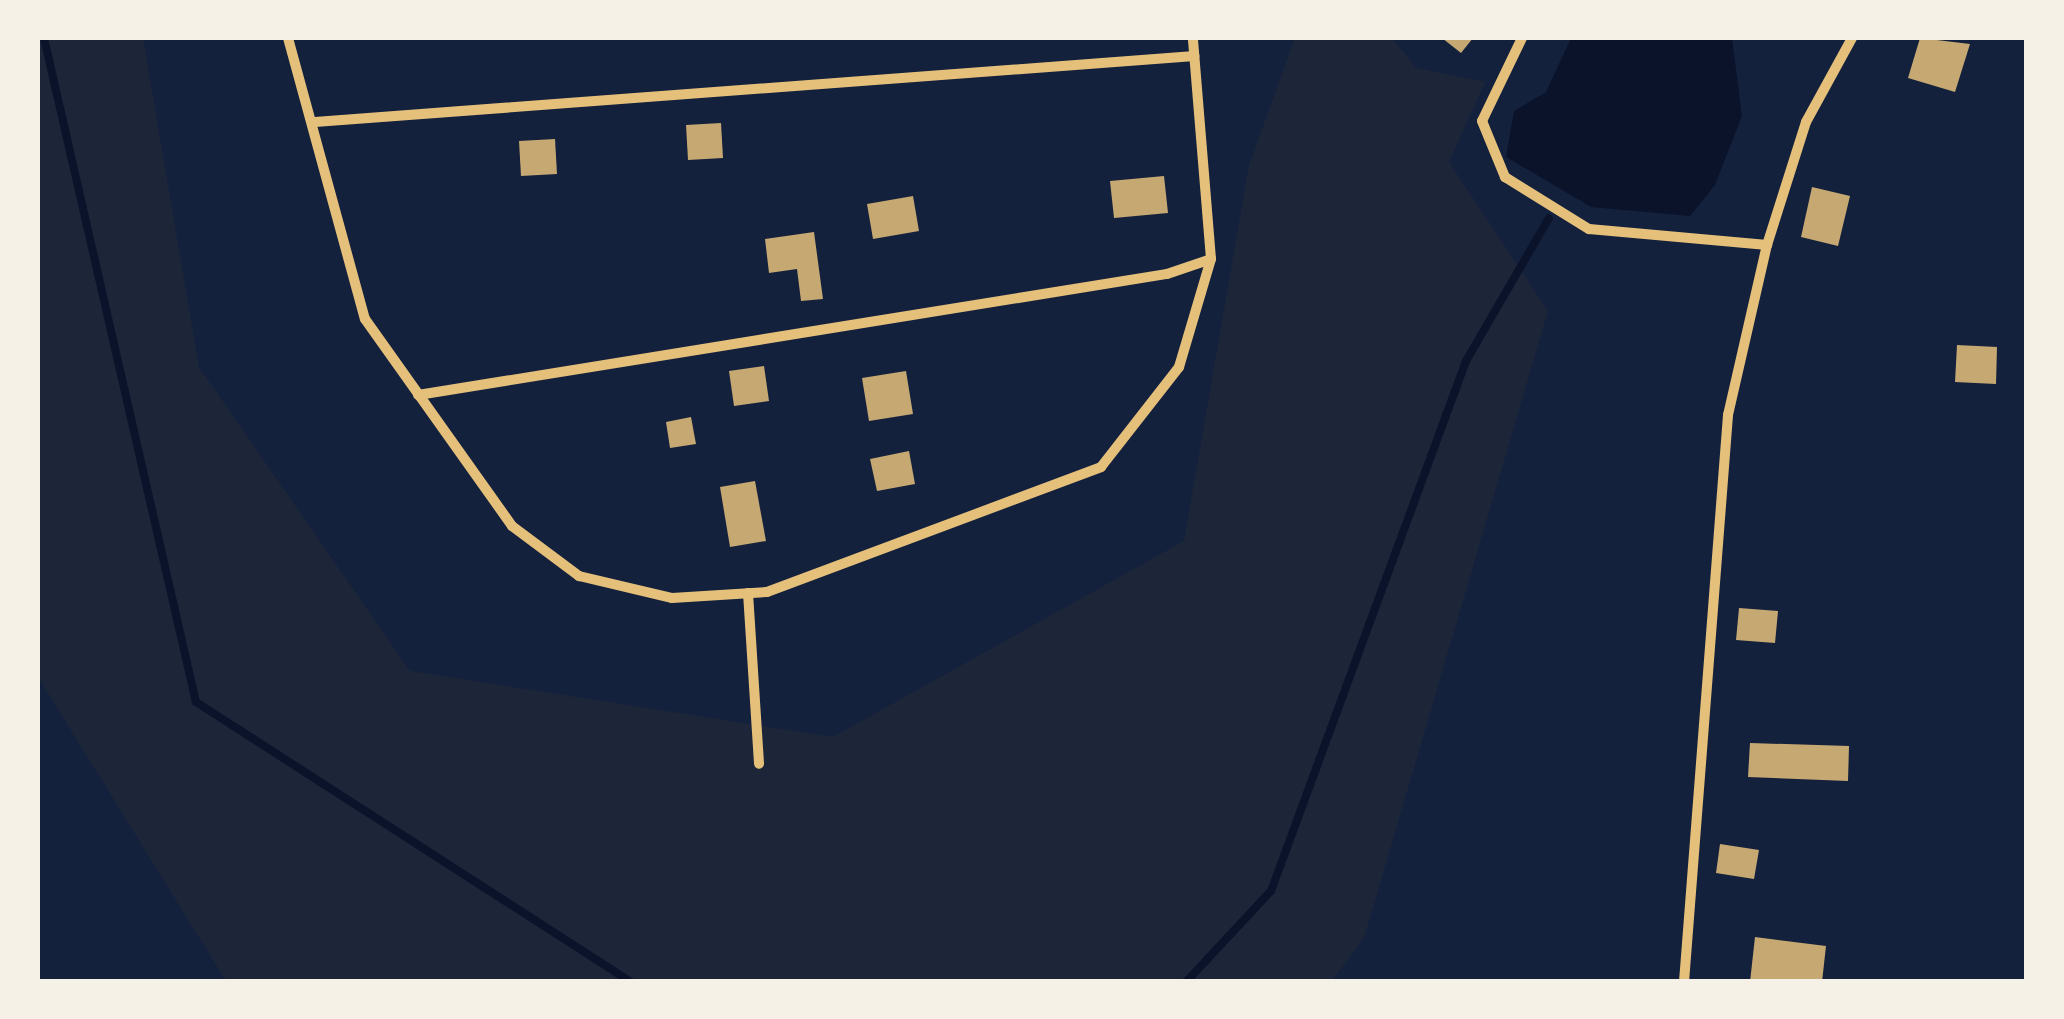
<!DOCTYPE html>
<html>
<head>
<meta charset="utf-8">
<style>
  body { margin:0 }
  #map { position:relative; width:2064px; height:1019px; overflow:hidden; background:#14213d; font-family:"Times New Roman",serif }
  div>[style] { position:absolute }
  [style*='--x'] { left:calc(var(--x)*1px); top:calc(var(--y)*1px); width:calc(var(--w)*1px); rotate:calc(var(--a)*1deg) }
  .green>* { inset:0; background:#1d2539 }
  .water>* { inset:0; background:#0b132b }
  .stream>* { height:8px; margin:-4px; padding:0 4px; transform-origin:4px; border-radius:4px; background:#0b132b }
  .building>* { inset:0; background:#c6a872 }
  .minor>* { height:10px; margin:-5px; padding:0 5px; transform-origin:5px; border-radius:5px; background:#e5c07b }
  span { translate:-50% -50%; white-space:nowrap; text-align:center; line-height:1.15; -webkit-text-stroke:8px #f6f1e7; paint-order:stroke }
  .frame { position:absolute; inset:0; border:40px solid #f6f1e7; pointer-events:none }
</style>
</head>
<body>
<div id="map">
  <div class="green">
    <i style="clip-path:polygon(38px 38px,143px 38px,199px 367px,410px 671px,833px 737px,1184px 541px,1249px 165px,1295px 38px,1392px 38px,1416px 68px,1485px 82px,1449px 162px,1548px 311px,1364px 938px,1332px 981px,226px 981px,38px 677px)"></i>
  </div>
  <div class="water">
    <i style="clip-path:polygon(1571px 38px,1732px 38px,1742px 116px,1715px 185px,1690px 216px,1591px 207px,1506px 157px,1514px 111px,1546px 92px)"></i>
  </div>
  <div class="stream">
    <i style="--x:44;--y:38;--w:681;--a:77.11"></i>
    <i style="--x:196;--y:702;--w:517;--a:32.77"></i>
    <i style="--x:1186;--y:982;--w:125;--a:-47"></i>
    <i style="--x:1271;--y:891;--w:565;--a:-69.8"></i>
    <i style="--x:1466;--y:361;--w:165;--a:-59.9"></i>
  </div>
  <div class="building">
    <i style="clip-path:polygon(1442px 38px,1473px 38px,1461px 53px)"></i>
    <i style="clip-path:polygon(1920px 38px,1970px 44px,1955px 92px,1908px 78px)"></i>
    <i style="clip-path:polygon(721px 123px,723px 158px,688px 160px,686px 125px)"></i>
    <i style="clip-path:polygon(555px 139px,557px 174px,521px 176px,519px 141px)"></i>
    <i style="clip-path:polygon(1164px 176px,1168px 213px,1114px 218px,1110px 181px)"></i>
    <i style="clip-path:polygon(1812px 187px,1850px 196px,1838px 246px,1801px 237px)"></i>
    <i style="clip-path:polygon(913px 196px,919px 231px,873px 239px,867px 204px)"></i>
    <i style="clip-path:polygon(814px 232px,823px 299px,801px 301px,797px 269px,769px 273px,765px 239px)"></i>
    <i style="clip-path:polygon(1957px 345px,1997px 347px,1996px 384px,1955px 382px)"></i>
    <i style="clip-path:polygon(764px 366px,769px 401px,734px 406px,729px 371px)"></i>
    <i style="clip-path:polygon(906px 371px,913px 414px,869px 421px,862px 378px)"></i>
    <i style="clip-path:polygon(691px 417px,696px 444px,670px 448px,666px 422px)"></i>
    <i style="clip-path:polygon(909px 451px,915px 484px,877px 491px,870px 459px)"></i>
    <i style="clip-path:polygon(755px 481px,766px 541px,730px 547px,720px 487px)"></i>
    <i style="clip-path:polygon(1739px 608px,1778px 611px,1775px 643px,1736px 640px)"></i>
    <i style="clip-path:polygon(1750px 743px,1849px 746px,1848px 781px,1748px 777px)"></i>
    <i style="clip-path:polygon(1720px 844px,1759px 850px,1754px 879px,1716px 873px)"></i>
    <i style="clip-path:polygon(1755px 937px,1826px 946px,1822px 982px,1750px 982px)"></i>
  </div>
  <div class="minor">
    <i style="--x:288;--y:38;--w:291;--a:74.7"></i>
    <i style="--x:365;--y:319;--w:254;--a:54.6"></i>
    <i style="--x:512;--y:526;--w:84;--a:36.7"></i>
    <i style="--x:579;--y:576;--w:96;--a:13.3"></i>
    <i style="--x:672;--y:598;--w:95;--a:-3.6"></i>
    <i style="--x:767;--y:592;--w:357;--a:-20.5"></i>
    <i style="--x:1101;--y:467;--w:127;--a:-52"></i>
    <i style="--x:1179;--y:367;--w:113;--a:-73.5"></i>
    <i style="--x:1522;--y:38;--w:92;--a:115.7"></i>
    <i style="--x:1482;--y:121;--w:61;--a:67.7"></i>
    <i style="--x:1505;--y:177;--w:99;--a:31.8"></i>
    <i style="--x:1589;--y:229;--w:179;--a:5.1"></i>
    <i style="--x:315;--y:122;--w:882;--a:-4.29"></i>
    <i style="--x:418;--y:395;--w:759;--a:-9.18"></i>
    <i style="--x:1167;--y:274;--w:46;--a:-18.8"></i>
    <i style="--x:1211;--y:259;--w:222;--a:-94.7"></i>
    <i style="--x:748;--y:593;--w:171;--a:86.3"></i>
    <i style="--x:1684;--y:982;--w:569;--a:-85.56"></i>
    <i style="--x:1728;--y:415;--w:174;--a:-77.1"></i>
    <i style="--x:1767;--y:245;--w:129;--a:-72.4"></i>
    <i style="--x:1806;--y:122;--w:96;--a:-61.3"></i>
  </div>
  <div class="frame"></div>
</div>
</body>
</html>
